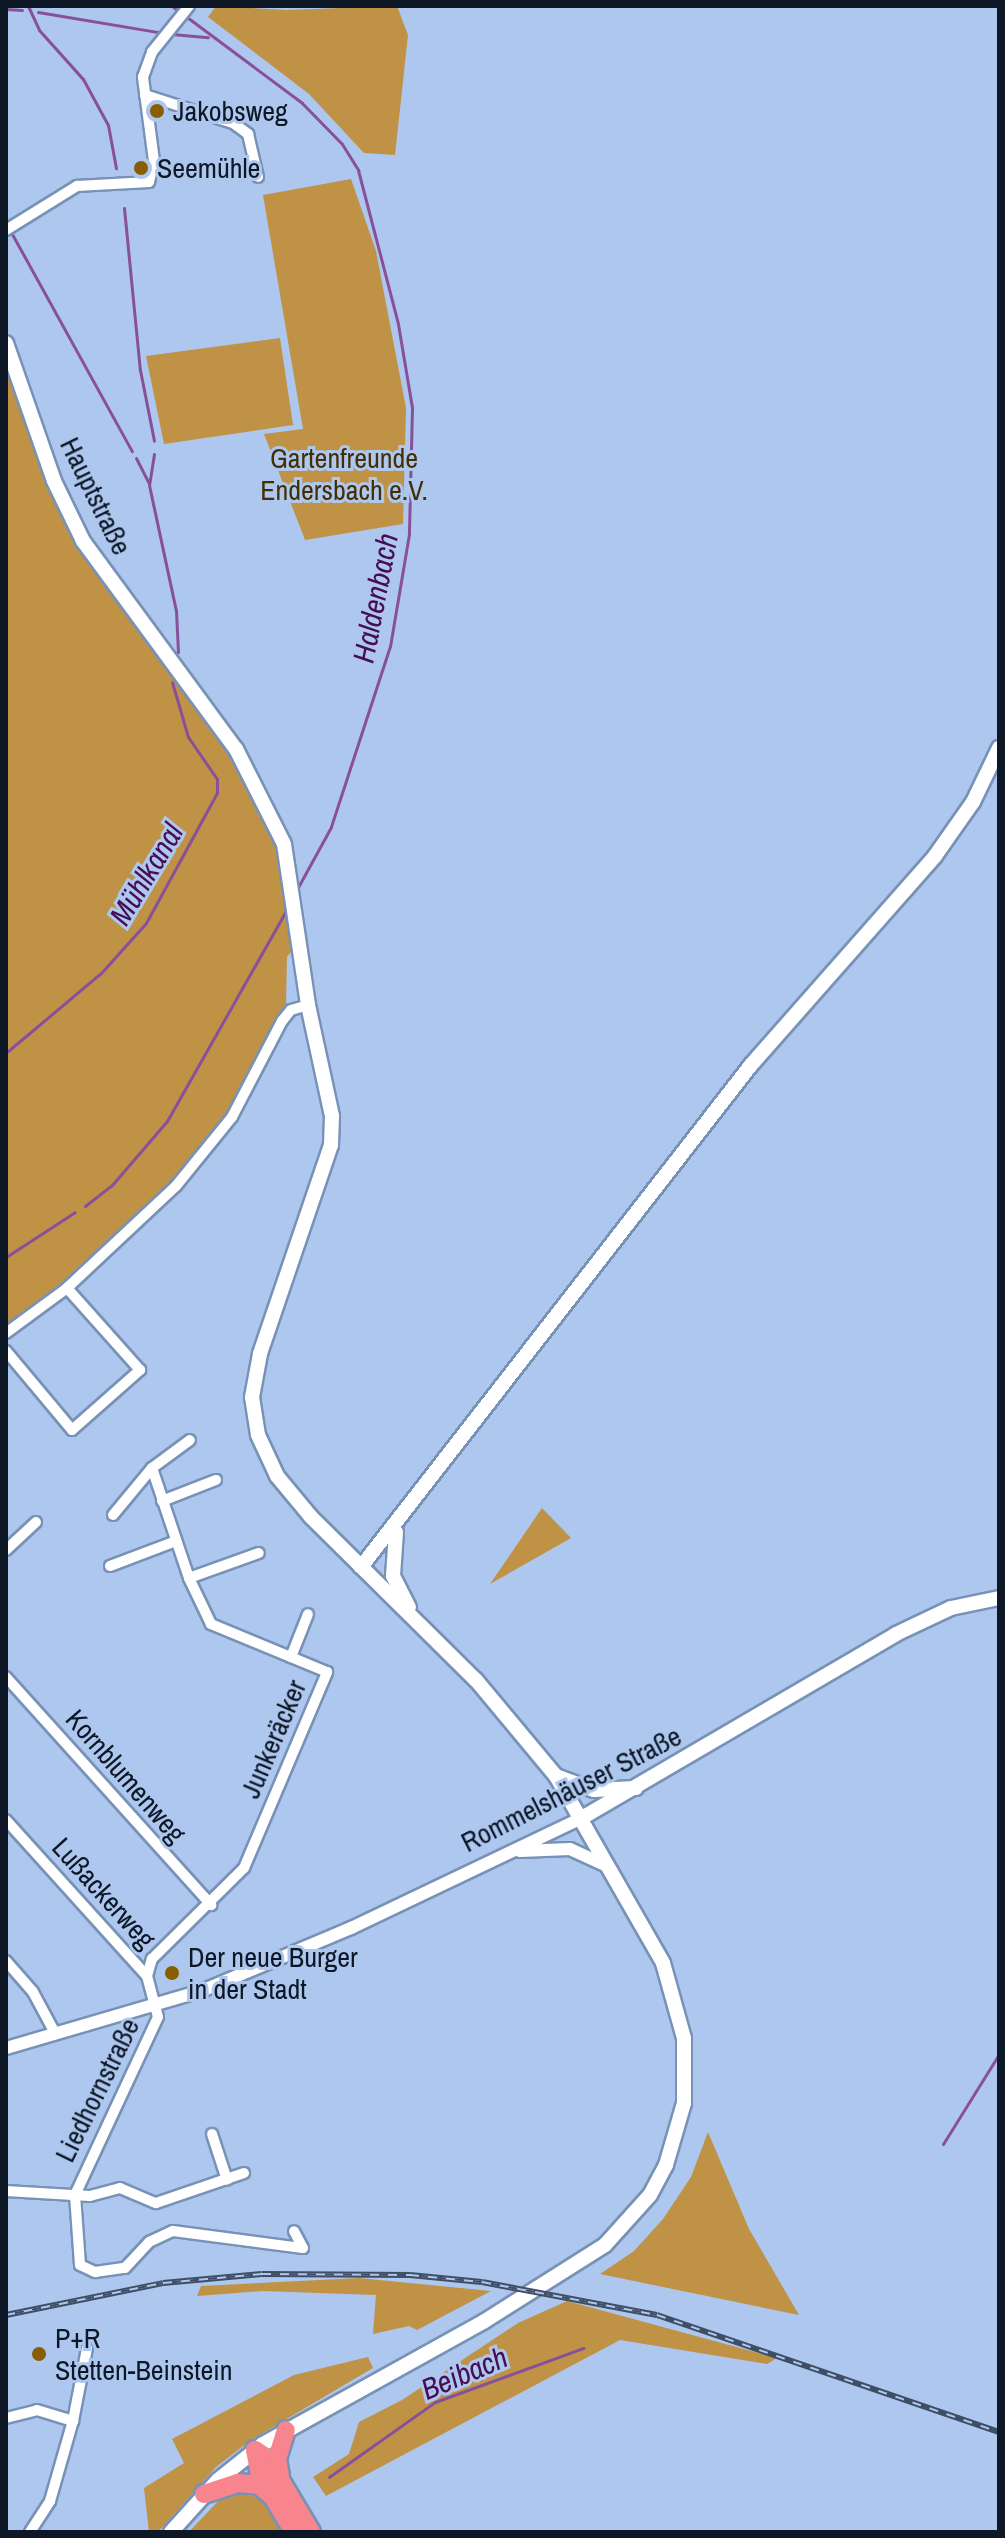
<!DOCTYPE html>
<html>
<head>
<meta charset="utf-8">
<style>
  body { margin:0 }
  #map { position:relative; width:1005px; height:2538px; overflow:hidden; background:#adc7ef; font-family:"Archivo Narrow",sans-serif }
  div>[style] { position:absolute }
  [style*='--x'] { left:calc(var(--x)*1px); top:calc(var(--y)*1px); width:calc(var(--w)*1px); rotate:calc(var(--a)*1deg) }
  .green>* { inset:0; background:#bf9245 }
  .stream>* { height:3px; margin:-1.5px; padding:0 1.5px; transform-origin:1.5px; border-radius:1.5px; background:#89509a }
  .roads { filter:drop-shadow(2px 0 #7892b7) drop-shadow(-2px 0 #7892b7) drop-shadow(0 2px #7892b7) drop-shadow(0 -2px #7892b7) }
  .minor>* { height:10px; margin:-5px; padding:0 5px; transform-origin:5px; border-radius:5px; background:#fff }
  .tertiary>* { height:12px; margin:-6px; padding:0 6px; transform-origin:6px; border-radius:6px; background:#fff }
  .secondary>* { height:14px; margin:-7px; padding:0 7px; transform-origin:7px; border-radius:7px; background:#fff }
  .trunk>* { height:18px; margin:-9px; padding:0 9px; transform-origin:9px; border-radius:9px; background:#f8848e }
  .rail>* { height:6px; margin-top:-3px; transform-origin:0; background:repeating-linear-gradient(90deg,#adc7ef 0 9px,#3f4e64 0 18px); box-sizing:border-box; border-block:2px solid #3f4e64 }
  .dots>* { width:22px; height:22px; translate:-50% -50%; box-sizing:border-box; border:4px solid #adc7ef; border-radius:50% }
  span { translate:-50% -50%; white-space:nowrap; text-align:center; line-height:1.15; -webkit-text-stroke:6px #adc7ef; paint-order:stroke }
  .poi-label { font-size:28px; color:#0d1725 }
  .left { translate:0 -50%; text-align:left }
  .park-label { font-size:28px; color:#442e04 }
  .street-label { font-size:28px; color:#0d1725 }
  .water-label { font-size:30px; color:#460d55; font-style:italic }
  .frame { position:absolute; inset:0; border:8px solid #0d1725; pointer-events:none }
</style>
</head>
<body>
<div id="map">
  <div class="green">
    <i style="clip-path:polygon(216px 6px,287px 10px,397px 6px,408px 35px,395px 155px,364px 153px,309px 94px,208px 17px)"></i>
    <i style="clip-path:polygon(351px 179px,376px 251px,406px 408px,403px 524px,305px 540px,264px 434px,303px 429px,263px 195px)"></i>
    <i style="clip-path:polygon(280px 338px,293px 425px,164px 444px,146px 356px)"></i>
    <i style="clip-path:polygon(6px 363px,78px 542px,234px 752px,280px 845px,296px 946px,287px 957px,286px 1006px,228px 1117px,172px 1186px,108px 1246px,6px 1327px)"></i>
    <i style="clip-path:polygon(542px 1508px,571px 1538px,490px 1584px)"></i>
    <i style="clip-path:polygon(708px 2132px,749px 2229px,799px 2315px,600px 2274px,634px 2251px,663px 2219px,691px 2177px)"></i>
    <i style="clip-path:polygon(359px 2278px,491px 2291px,417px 2330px,409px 2326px,373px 2334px,376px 2295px,263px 2291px,197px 2296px,201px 2286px)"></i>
    <i style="clip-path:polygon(567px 2301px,777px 2358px,767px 2364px,620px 2340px,326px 2496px,313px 2477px,349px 2454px,359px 2422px,402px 2400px,518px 2323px)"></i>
    <i style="clip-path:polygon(368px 2357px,373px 2368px,251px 2440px,216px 2467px,158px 2532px,149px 2532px,144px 2488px,184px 2463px,172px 2439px,294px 2375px)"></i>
    <i style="clip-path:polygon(236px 2491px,267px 2500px,288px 2532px,189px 2532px,220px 2499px)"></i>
  </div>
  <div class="stream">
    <i style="--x:28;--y:6;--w:26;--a:65"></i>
    <i style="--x:39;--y:30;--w:66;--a:48.1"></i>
    <i style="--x:83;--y:79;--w:52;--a:61.5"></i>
    <i style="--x:108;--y:125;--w:44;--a:79.5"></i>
    <i style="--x:172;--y:6;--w:162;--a:36.7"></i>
    <i style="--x:302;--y:103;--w:57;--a:45.7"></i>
    <i style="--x:342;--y:144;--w:31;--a:58"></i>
    <i style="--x:358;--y:170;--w:159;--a:75.4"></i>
    <i style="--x:398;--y:324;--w:85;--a:80.5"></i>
    <i style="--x:412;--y:408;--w:126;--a:91.4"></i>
    <i style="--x:409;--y:534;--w:114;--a:99.6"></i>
    <i style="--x:390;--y:646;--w:190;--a:108.1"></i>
    <i style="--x:331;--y:827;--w:71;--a:118.7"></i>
    <i style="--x:6;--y:9;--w:16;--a:4"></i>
    <i style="--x:38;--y:12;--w:128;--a:9.5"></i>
    <i style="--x:172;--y:34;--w:36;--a:5"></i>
    <i style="--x:124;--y:208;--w:163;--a:84.4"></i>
    <i style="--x:140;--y:370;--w:72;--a:78.8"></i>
    <i style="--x:12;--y:234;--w:248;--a:61.1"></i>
    <i style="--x:154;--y:454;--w:31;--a:99"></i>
    <i style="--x:149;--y:485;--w:129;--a:77.9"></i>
    <i style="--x:176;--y:611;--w:41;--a:87.2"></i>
    <i style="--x:136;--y:458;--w:29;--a:63"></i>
    <i style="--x:8;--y:1051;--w:121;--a:-40"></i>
    <i style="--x:101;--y:973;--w:67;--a:-48"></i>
    <i style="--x:146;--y:923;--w:148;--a:-61.4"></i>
    <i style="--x:217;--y:793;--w:14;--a:-90"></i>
    <i style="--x:217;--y:779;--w:51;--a:-124.6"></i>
    <i style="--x:188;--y:737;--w:57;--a:-106.2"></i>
    <i style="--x:85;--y:1206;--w:34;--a:-38"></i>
    <i style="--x:112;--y:1185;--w:84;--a:-49.3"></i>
    <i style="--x:167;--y:1121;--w:246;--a:-60.5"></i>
    <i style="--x:6;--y:1257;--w:82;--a:-33.1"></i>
    <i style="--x:943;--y:2144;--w:106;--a:-58.1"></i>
    <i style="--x:329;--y:2477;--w:130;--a:-35.3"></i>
    <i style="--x:435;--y:2402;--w:158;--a:-20"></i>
  </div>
  <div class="roads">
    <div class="minor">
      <i style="--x:145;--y:95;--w:92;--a:17.7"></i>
      <i style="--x:233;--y:123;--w:19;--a:36"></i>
      <i style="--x:248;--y:134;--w:44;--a:76.9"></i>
      <i style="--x:6;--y:230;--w:84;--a:-31.8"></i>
      <i style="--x:77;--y:186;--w:72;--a:-3.2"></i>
      <i style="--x:149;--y:182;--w:22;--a:-77"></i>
      <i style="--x:154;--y:161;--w:85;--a:-97.5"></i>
      <i style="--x:143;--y:77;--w:27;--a:-70"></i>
      <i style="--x:152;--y:52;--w:59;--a:-51.2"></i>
      <i style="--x:6;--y:1333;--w:76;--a:-36.4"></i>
      <i style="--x:67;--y:1288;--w:149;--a:-43.1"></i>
      <i style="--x:176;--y:1186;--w:89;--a:-50.9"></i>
      <i style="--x:232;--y:1117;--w:108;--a:-62.5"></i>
      <i style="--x:282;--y:1021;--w:14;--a:-51"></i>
      <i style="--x:291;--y:1010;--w:18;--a:-16"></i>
      <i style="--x:6;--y:1351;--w:103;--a:50.1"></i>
      <i style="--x:72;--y:1430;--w:91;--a:-41.4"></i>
      <i style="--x:140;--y:1370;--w:110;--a:-131.7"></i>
      <i style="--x:162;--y:1501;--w:58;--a:-21.3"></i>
      <i style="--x:113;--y:1515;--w:61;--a:-50.3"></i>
      <i style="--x:152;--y:1468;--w:47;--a:-36.4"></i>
      <i style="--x:6;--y:1550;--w:41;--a:-43"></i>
      <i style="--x:110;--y:1566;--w:71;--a:-20.7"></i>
      <i style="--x:189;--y:1578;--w:74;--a:-19.7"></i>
      <i style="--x:291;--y:1657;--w:46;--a:-68.4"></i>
      <i style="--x:6;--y:1677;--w:307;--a:48"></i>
      <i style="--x:6;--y:1820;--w:210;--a:47.9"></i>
      <i style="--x:147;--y:1976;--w:42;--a:75"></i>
      <i style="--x:158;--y:2017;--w:196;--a:115"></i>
      <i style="--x:75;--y:2195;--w:70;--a:85.9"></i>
      <i style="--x:80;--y:2265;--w:17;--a:25"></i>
      <i style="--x:95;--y:2272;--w:30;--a:-8"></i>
      <i style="--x:125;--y:2268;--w:35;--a:-47"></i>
      <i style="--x:149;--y:2242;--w:26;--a:-25"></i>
      <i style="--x:173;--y:2231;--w:131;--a:7.5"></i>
      <i style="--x:303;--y:2248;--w:19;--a:-118"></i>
      <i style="--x:6;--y:1961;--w:41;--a:48.9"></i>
      <i style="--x:33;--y:1992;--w:47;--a:61.8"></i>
      <i style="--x:147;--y:1976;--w:18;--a:-74"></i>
      <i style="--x:152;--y:1959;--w:129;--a:-44.7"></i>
      <i style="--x:244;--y:1868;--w:213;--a:-67"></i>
      <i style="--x:327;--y:1672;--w:126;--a:-157.5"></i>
      <i style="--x:211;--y:1624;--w:51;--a:-115.6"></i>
      <i style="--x:189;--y:1578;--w:116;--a:-108.6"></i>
      <i style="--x:212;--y:2134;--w:48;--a:71.9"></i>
      <i style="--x:6;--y:2191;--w:84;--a:3.4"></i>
      <i style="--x:90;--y:2196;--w:31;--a:-15"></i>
      <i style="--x:120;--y:2188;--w:39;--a:23"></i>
      <i style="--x:156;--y:2203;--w:93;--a:-18.8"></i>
      <i style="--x:6;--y:2418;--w:32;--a:-14"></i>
      <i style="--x:37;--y:2410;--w:38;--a:17"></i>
      <i style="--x:30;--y:2532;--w:37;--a:-57"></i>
      <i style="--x:50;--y:2501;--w:83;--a:-74"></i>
      <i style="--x:73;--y:2421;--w:74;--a:-79.1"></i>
    </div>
    <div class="tertiary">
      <i style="--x:520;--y:1851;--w:50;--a:-2.3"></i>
      <i style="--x:570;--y:1849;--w:41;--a:24.7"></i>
      <i style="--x:6;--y:2048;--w:206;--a:-16.3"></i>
      <i style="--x:204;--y:1990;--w:160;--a:-22.9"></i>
      <i style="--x:351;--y:1928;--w:254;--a:-25.5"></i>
    </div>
    <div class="secondary">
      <i style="--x:6;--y:343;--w:146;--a:70.8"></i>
      <i style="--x:54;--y:481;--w:67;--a:64.2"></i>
      <i style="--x:83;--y:541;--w:258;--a:53.7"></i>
      <i style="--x:236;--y:749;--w:106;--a:63.2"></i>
      <i style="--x:284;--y:844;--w:163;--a:81.5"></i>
      <i style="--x:308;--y:1005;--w:114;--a:77.8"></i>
      <i style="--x:332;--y:1116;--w:29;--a:92"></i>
      <i style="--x:331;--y:1145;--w:221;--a:108.8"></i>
      <i style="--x:260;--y:1354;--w:44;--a:100.5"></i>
      <i style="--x:252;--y:1397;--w:38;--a:81"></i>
      <i style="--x:258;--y:1435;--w:45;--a:65.1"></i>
      <i style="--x:277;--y:1476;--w:53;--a:50.3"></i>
      <i style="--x:311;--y:1517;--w:232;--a:44.7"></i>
      <i style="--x:476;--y:1680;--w:125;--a:50.2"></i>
      <i style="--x:556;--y:1776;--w:215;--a:60.2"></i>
      <i style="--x:663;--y:1963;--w:78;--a:74.4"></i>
      <i style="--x:684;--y:2038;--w:65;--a:90"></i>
      <i style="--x:684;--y:2103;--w:65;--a:106.2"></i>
      <i style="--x:666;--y:2165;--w:34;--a:118"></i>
      <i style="--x:650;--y:2195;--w:67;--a:132"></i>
      <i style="--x:605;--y:2245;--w:144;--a:147.7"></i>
      <i style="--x:483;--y:2322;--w:252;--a:151"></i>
      <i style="--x:263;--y:2444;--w:58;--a:141.3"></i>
      <i style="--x:218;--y:2480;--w:70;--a:132.1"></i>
      <i style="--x:396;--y:1532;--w:44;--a:93.9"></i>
      <i style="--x:393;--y:1576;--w:35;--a:63"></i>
      <i style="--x:361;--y:1567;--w:636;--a:-52.16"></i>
      <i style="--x:751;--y:1065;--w:278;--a:-48.6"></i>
      <i style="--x:935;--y:856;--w:66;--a:-54.9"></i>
      <i style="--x:973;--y:802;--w:60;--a:-64.3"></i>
      <i style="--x:556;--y:1776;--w:40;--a:20.2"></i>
      <i style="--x:594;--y:1790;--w:42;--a:-2.7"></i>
      <i style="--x:580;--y:1819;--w:366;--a:-30.3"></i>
      <i style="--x:896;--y:1634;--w:61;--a:-25.3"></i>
      <i style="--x:951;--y:1608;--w:49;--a:-11.8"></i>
    </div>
    <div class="trunk">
      <i style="--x:255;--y:2450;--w:14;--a:34"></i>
      <i style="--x:267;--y:2458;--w:86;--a:59.3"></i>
      <i style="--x:255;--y:2450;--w:25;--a:79"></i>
      <i style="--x:260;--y:2475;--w:66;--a:59.2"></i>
      <i style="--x:280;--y:2476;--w:17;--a:-100"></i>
      <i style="--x:277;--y:2459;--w:30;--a:-73"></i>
      <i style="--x:204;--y:2494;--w:36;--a:-18"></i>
      <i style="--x:238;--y:2483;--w:21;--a:5"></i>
      <i style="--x:259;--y:2485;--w:16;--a:40"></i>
    </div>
  </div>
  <div class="rail">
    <i style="--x:6;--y:2315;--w:160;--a:-11.5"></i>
    <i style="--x:163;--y:2283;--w:99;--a:-5.2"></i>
    <i style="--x:262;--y:2274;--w:148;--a:0.4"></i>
    <i style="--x:410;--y:2275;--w:72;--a:5.6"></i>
    <i style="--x:482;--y:2282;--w:178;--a:10.7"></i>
    <i style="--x:657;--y:2315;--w:361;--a:18.9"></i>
  </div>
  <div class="dots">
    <i style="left:157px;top:111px;background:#895e00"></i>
    <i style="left:141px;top:168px;background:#895e00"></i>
    <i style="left:172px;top:1973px;background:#895e00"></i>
    <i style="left:39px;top:2354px;background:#895e00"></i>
  </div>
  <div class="poi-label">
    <span class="left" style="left:173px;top:111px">Jakobsweg</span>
    <span class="left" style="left:157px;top:168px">Seemühle</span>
    <span class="left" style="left:188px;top:1973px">Der neue Burger<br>in der Stadt</span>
    <span class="left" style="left:55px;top:2354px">P+R<br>Stetten-Beinstein</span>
  </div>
  <div class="park-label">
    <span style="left:344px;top:474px">Gartenfreunde<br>Endersbach e.V.</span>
  </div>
  <div class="street-label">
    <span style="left:96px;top:496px;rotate:64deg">Hauptstraße</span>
    <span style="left:273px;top:1739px;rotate:-67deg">Junkeräcker</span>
    <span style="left:126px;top:1776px;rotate:49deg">Kornblumenweg</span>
    <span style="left:571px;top:1789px;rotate:-27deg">Rommelshäuser Straße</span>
    <span style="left:104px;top:1893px;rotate:48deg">Lußackerweg</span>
    <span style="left:97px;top:2090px;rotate:-64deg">Liedhornstraße</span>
  </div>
  <div class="water-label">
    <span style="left:375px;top:598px;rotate:-79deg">Haldenbach</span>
    <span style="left:146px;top:874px;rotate:-59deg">Mühlkanal</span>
    <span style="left:464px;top:2373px;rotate:-23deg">Beibach</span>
  </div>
  <div class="frame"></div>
</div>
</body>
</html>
